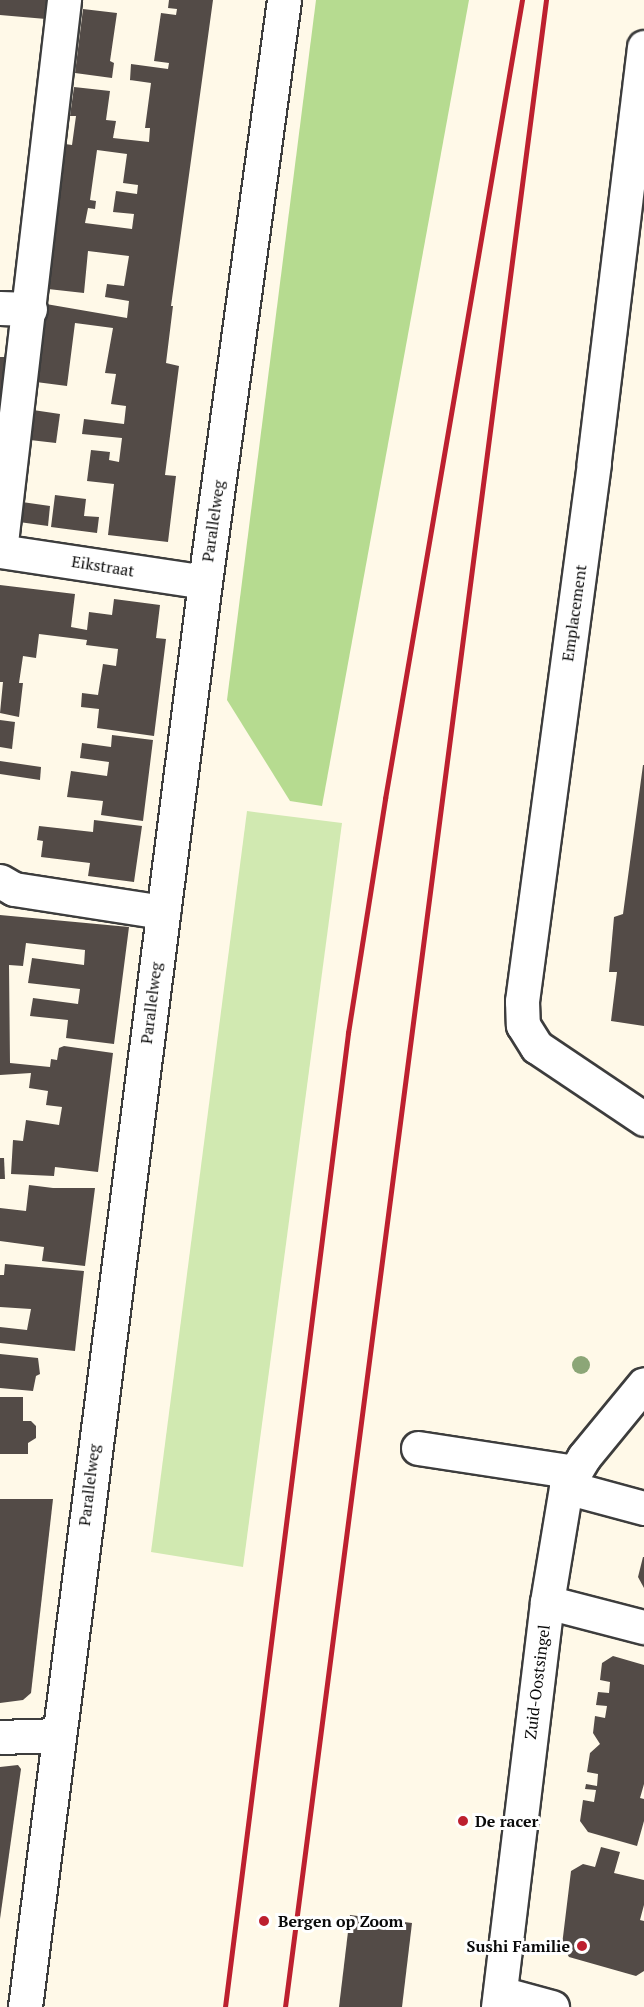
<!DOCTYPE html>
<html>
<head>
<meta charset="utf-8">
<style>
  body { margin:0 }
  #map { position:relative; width:644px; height:2007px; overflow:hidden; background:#fff9e8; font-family:"PT Serif",serif }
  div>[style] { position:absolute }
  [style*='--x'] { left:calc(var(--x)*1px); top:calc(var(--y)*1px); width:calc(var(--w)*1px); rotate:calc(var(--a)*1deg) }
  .green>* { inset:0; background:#d1e9b1 }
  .forest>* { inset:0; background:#b6db90 }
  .building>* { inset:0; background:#534b47 }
  .roads { filter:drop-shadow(2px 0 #3d3d3d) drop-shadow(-2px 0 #3d3d3d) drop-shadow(0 2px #3d3d3d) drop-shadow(0 -2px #3d3d3d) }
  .minor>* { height:33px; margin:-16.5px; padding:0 16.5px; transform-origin:16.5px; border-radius:16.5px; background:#fff }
  .rail>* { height:4.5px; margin:-2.25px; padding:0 2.25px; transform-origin:2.25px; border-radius:2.25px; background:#bd202f }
  .trees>* { width:18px; height:18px; margin:-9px; border-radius:50%; background:#8ca677 }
  .dots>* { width:16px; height:16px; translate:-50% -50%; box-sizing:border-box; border:3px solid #fff; border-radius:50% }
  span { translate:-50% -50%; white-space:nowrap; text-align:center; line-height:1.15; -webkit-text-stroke:6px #fff; paint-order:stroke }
  .street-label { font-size:16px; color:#0a0a0a }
  .poi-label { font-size:16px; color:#0a0a0a; font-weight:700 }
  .left { translate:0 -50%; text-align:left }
  .right { translate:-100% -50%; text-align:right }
</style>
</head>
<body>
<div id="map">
  <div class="green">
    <i style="clip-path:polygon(247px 811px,342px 823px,243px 1567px,151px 1552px)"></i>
  </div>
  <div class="forest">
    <i style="clip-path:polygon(316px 0,469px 0,322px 806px,290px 801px,227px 700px)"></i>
  </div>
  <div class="building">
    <i style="clip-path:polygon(0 0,48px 0,46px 19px,0 15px)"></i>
    <i style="clip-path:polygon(evenodd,169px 0,213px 0,171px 306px,173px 306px,166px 363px,179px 366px,165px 475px,176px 476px,168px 542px,108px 535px,114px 484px,87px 481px,91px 450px,110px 452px,109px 460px,119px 462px,122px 438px,82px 434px,84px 419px,124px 424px,126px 406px,111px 404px,116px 374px,105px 373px,113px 328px,75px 323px,67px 386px,36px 382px,46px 304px,127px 318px,129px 301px,105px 297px,107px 284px,124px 286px,129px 256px,88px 251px,84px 293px,48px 289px,65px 144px,72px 145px,76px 116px,70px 116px,74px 87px,110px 91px,106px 120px,116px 121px,113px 138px,149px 142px,150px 128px,145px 128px,151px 83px,130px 80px,131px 64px,168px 69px,169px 63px,154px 61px,161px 13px,176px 15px,177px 9px,168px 8px,169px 0,97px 150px,127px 154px,123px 183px,138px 185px,137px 194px,116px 191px,113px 212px,134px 214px,132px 229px,85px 223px,88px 208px,95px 209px,96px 201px,90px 200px,97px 150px)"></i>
    <i style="clip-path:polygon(83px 9px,117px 13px,110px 61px,114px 63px,112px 78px,75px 73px)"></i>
    <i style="clip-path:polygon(0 357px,7px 357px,1px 399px,0 398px)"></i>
    <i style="clip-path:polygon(33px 410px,60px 414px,56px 443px,30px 440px)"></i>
    <i style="clip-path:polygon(55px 495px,86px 499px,84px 516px,99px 517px,97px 533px,51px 527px)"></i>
    <i style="clip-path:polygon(22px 502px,50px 506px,48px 526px,19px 522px)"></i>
    <i style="clip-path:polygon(0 585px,75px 594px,71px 627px,87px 630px,89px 612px,112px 615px,114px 599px,160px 605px,156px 638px,166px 639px,154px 736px,97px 728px,99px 709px,81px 707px,82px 693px,98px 695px,103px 664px,116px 666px,118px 649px,86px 645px,87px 640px,39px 634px,36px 658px,23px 656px,19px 683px,23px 683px,19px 717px,0 713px,3px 682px,0 682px)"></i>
    <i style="clip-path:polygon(0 720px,15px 722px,12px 749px,0 747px)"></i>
    <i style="clip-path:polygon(112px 735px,153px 740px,143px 821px,101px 815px,103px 801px,67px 797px,71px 771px,107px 776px,109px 762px,80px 758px,82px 743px,111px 747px)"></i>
    <i style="clip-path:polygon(0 761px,41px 767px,40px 780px,0 774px)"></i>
    <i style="clip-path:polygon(643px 765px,644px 765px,644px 1026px,611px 1021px,617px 972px,609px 972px,614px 917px,623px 914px)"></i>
    <i style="clip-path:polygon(94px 820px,142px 826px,134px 882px,88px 876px,90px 863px,41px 857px,43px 841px,37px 840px,39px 826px,93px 832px)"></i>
    <i style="clip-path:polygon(0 915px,129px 927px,114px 1044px,66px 1038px,68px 1020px,30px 1016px,33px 998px,78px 1004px,80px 989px,28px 983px,32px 958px,84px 965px,85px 950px,26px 943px,23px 966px,9px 965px,10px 1063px,50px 1067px,51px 1059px,57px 1060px,59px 1048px,64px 1046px,113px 1053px,98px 1172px,55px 1167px,54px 1176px,11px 1174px,13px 1140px,23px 1141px,26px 1120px,59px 1125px,62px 1107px,46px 1105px,48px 1091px,29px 1088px,31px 1073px,0 1075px)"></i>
    <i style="clip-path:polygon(0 1158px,4px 1158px,5px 1179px,0 1179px)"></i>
    <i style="clip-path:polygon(29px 1185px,53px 1188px,95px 1188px,85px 1266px,42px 1261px,44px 1247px,0 1241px,0 1208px,26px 1211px)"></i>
    <i style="clip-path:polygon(5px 1264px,84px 1271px,75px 1351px,0 1343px,0 1327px,27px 1330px,31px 1309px,0 1307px,0 1275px,4px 1275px)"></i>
    <i style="clip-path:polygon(0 1354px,38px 1358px,40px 1374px,36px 1376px,33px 1391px,0 1388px)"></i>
    <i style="clip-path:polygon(0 1397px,23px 1397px,23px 1421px,31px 1421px,36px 1426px,36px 1438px,28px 1443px,28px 1454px,0 1454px)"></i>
    <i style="clip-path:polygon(0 1499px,53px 1499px,31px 1693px,23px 1700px,0 1703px)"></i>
    <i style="clip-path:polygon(643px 1557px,644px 1557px,644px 1588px,638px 1577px)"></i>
    <i style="clip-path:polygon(613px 1656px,644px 1665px,644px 1784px,640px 1798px,644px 1799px,644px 1821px,637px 1846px,588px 1832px,580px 1821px,583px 1800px,594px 1802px,596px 1790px,585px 1789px,586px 1784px,597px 1786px,598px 1774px,587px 1772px,590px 1753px,600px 1744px,593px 1733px,595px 1716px,605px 1718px,607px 1706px,596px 1705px,598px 1692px,609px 1693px,610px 1682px,600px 1680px,602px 1663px)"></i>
    <i style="clip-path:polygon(18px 1765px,21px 1769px,0 1919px,0 1767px)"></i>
    <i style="clip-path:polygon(601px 1847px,620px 1852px,614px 1873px,644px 1880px,644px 1905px,640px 1920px,644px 1921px,644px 1971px,636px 1976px,569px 1957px,562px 1945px,571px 1871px,583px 1864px,595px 1867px)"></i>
    <i style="clip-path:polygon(350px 1915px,412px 1923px,402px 2007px,339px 2007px)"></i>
  </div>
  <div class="roads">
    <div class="minor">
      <i style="--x:644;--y:47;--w:419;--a:96.9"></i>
      <i style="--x:594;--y:463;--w:543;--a:97.62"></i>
      <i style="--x:522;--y:1001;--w:24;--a:88"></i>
      <i style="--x:523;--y:1025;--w:26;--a:58"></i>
      <i style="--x:537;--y:1047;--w:129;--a:33.9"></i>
      <i style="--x:0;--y:308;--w:30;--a:2"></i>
      <i style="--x:0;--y:551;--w:555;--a:-83.37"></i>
      <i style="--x:0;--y:551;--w:207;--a:8.6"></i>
      <i style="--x:0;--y:881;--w:16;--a:30"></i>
      <i style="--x:14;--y:889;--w:151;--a:8.8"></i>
      <i style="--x:418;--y:1448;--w:159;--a:8.7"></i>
      <i style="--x:566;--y:1487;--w:81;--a:15.1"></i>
      <i style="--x:547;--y:1602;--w:100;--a:14.5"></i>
      <i style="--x:0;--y:1737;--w:58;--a:-2"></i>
      <i style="--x:500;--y:1993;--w:54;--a:15.1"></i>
      <i style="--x:25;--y:2007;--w:1436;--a:-82.8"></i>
      <i style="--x:205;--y:582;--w:587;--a:-82.27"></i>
      <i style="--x:498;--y:2007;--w:408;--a:-83.1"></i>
      <i style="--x:547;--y:1602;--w:117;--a:-80.6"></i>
      <i style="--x:566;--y:1487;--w:35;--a:-59"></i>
      <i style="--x:584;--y:1457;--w:94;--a:-50.6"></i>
    </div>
  </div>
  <div class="rail">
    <i style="--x:225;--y:2007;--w:982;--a:-82.8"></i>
    <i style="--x:348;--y:1033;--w:237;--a:-81"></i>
    <i style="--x:385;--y:799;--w:811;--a:-80.27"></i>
    <i style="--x:285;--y:2007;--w:2024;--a:-82.59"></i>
  </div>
  <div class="trees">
    <i style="left:581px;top:1365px"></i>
  </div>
  <div class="dots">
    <i style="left:463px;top:1821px;background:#bd202f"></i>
    <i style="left:264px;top:1921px;background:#bd202f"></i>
    <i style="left:582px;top:1946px;background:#bd202f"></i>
  </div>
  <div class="street-label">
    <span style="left:213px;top:521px;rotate:-82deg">Parallelweg</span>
    <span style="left:103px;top:566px;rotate:9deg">Eikstraat</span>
    <span style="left:574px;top:613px;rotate:-82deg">Emplacement</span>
    <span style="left:151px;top:1003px;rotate:-83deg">Parallelweg</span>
    <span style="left:89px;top:1485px;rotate:-83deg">Parallelweg</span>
    <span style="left:537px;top:1682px;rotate:-83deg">Zuid-Oostsingel</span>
  </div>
  <div class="poi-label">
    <span class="left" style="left:475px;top:1821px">De racer</span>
    <span class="left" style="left:278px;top:1921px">Bergen op Zoom</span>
    <span class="right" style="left:570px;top:1946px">Sushi Familie</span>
  </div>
</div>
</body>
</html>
